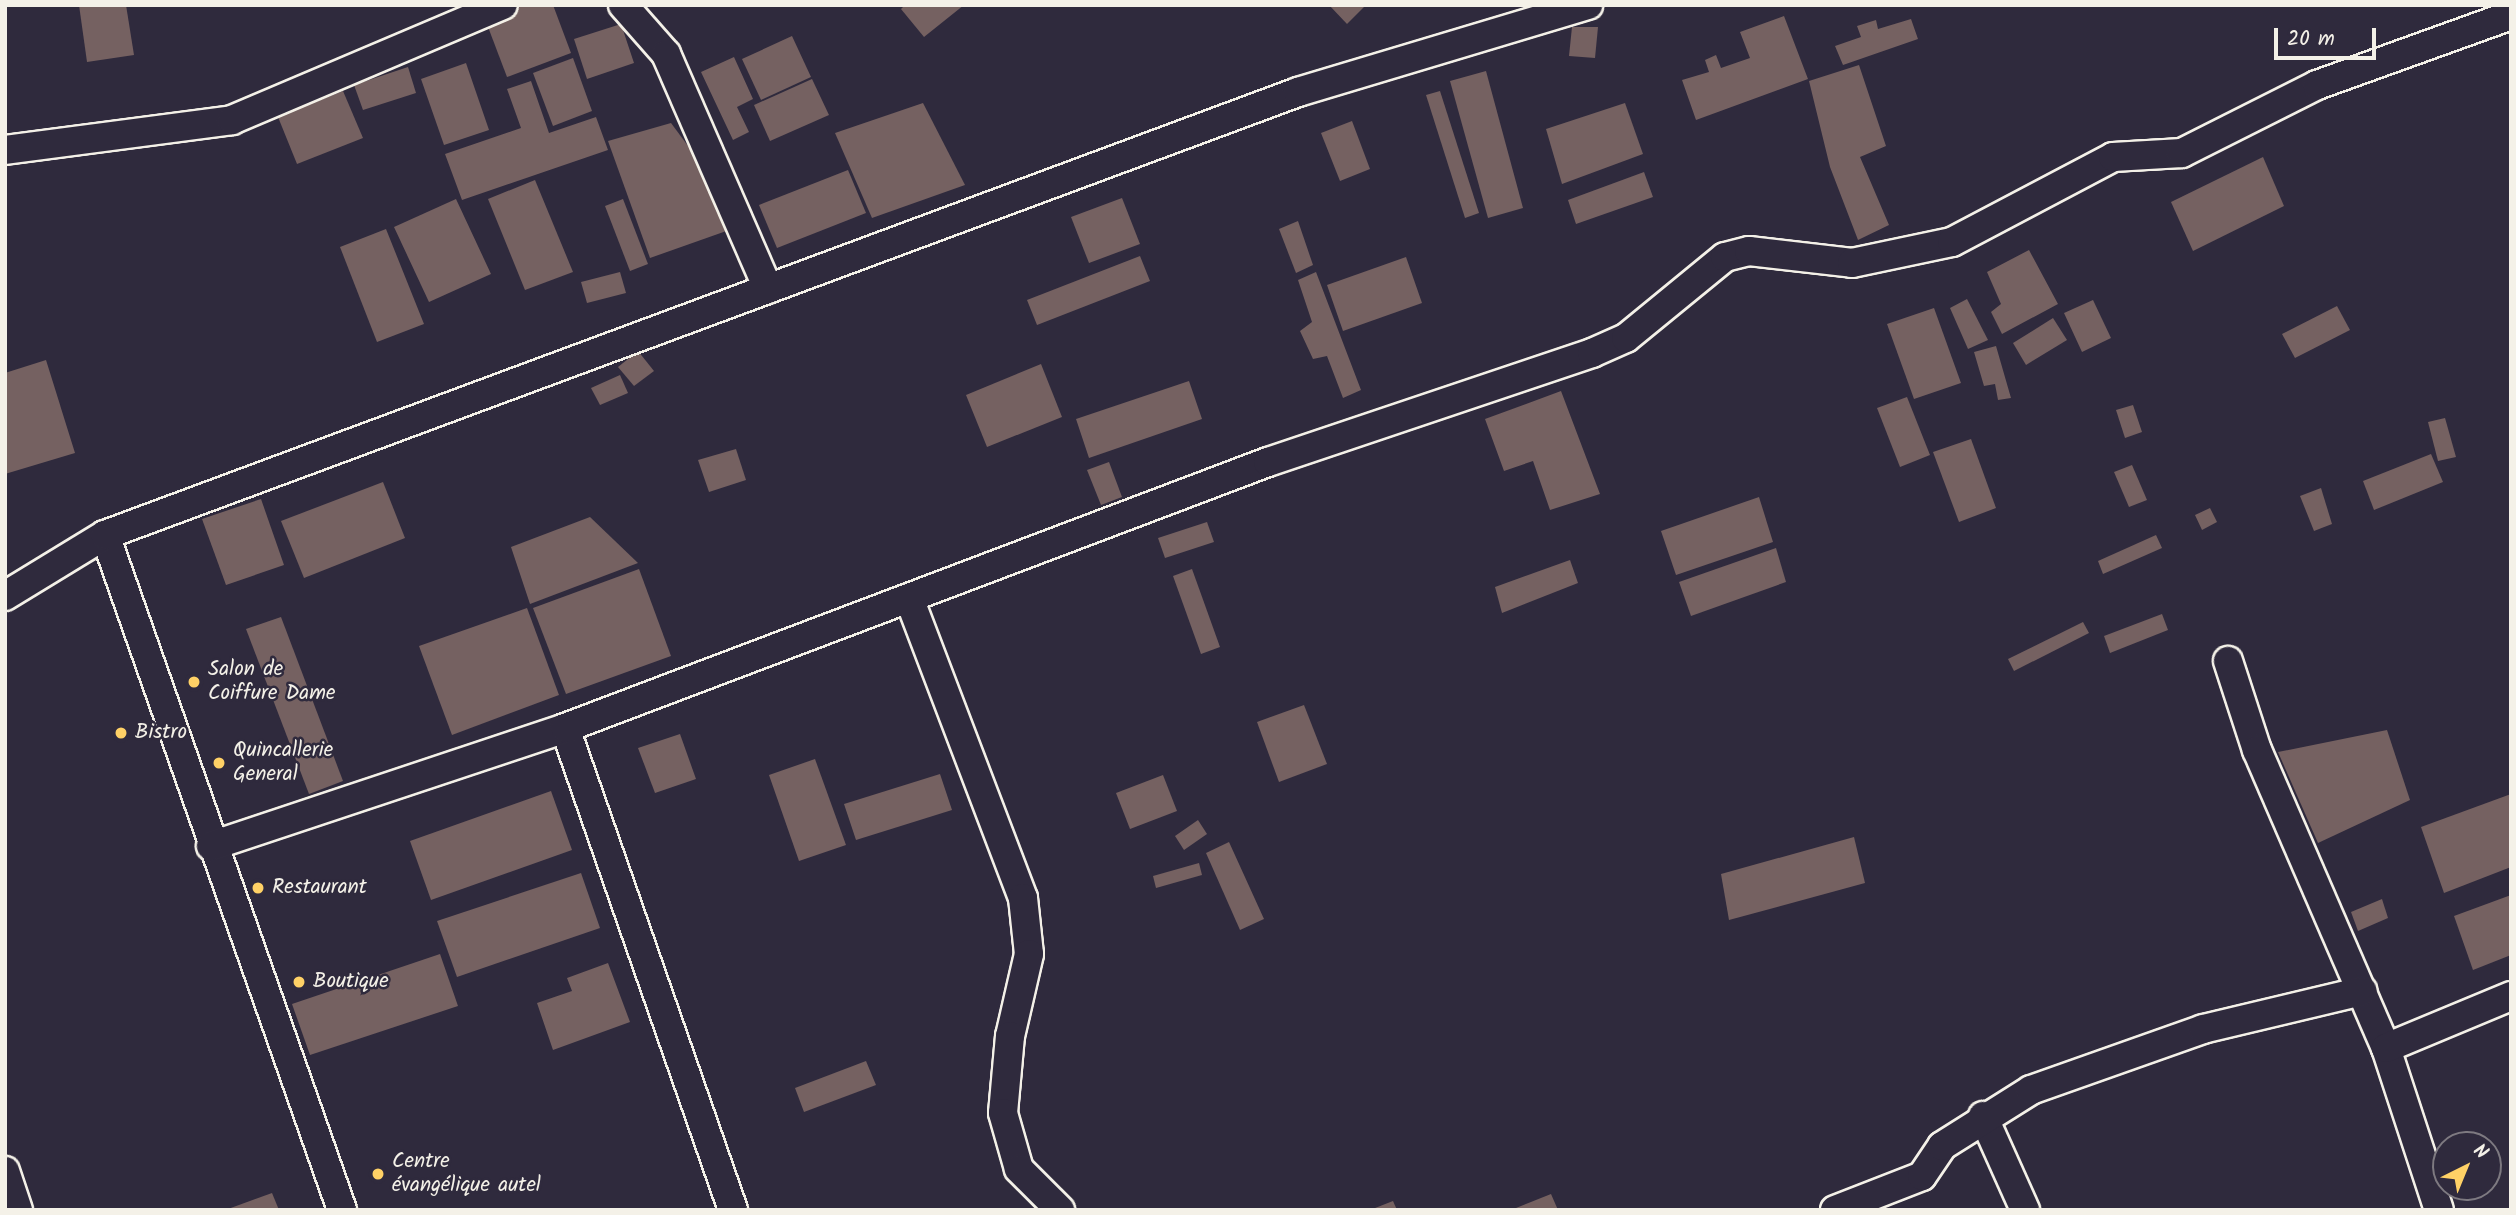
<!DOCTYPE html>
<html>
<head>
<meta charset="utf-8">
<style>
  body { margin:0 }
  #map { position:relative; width:2516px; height:1215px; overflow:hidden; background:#2f2a3d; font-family:Kalam,sans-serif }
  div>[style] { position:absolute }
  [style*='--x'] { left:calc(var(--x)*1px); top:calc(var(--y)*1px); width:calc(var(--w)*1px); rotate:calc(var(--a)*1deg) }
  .building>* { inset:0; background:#756161 }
  .roads { filter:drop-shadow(2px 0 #f4f1e8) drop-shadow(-2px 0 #f4f1e8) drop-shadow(0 2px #f4f1e8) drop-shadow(0 -2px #f4f1e8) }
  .street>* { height:28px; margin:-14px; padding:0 14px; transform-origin:14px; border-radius:14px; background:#2f2a3d }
  .dots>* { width:19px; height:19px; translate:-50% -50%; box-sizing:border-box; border:4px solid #2f2a3d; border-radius:50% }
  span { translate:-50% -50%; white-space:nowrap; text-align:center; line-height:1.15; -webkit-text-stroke:5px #2f2a3d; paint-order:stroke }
  .poi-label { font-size:21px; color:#f4f1e8 }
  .left { translate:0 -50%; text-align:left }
  .frame { position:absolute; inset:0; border:7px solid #f4f1e8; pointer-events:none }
  .north { position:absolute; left:2432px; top:1131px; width:70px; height:70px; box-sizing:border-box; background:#2f2a3d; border:2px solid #7e7a81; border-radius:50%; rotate:43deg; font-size:19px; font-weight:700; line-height:28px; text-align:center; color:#f4f1e8 }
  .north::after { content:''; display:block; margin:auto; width:24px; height:32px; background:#ffd166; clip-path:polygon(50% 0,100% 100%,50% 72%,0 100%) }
  .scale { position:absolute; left:2274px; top:28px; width:102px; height:32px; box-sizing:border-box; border:4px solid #f4f1e8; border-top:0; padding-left:9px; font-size:21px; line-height:24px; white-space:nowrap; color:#f4f1e8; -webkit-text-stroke:5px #2f2a3d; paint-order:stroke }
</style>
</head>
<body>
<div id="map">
  <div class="building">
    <i style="clip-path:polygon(79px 5px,126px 5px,134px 55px,87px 62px)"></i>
    <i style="clip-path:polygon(524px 5px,553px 5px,571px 53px,507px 77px,485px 19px)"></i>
    <i style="clip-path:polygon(905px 5px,964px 5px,924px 37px,901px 9px)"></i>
    <i style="clip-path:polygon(1329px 5px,1366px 5px,1347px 24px)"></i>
    <i style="clip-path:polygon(1784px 16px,1808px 79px,1696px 120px,1682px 80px,1709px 72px,1705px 60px,1716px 55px,1721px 68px,1750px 58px,1740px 32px)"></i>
    <i style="clip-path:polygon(1911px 19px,1918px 39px,1843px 65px,1835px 46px,1861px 37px,1857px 26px,1876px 20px,1878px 29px)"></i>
    <i style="clip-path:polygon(621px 24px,634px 63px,587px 79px,574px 39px)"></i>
    <i style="clip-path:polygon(1572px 27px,1598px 27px,1595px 58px,1569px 56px)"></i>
    <i style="clip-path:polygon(792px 36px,811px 77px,761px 100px,742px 59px)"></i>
    <i style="clip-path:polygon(734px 57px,753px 99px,737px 107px,749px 132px,733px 140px,701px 72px)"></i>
    <i style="clip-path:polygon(573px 58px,592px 111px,553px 126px,533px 73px)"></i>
    <i style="clip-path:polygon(466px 63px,489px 130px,444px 145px,421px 79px)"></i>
    <i style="clip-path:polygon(1859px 65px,1886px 146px,1860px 157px,1889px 225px,1858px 240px,1830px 167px,1809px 81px)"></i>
    <i style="clip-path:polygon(408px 67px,416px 93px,363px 110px,354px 85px)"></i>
    <i style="clip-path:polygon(1486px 71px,1523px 208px,1488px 218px,1450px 81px)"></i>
    <i style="clip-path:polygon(812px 79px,829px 115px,770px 141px,754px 105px)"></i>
    <i style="clip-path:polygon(531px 81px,549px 133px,596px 117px,608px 150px,462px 200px,445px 154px,521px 128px,507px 89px)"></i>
    <i style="clip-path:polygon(343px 91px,363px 138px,297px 164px,278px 117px)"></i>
    <i style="clip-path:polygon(1440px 91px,1479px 213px,1465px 218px,1426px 95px)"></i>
    <i style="clip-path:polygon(923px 103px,965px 185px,872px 218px,835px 133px)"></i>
    <i style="clip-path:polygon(1625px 103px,1643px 154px,1562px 184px,1546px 129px)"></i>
    <i style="clip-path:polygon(1352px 121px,1370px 169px,1340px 181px,1321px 133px)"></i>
    <i style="clip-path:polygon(671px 123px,714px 181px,732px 229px,650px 258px,608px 141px)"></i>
    <i style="clip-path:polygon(2263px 157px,2284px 206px,2193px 251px,2171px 202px)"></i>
    <i style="clip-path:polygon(848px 170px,866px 213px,777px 248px,759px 205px)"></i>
    <i style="clip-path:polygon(1644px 172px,1653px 197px,1576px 224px,1568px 200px)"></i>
    <i style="clip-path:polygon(535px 180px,573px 272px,525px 290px,488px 199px)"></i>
    <i style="clip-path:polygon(1122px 198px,1140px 244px,1089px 263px,1071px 217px)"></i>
    <i style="clip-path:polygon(456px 199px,491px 274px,429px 302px,394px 227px)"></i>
    <i style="clip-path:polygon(623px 199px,648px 264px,630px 271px,605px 206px)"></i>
    <i style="clip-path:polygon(1298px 221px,1313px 265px,1296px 273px,1279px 229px)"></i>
    <i style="clip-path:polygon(386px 229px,424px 324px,377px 342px,340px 247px)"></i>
    <i style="clip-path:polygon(2029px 250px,2058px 304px,2002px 334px,1991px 312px,2001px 304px,1987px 272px)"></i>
    <i style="clip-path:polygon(1140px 256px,1150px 281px,1037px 325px,1027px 300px)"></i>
    <i style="clip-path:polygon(1406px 257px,1422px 303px,1343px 331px,1327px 285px)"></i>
    <i style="clip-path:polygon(620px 272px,626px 293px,587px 303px,581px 282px)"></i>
    <i style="clip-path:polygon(1316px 272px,1361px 390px,1343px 398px,1327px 356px,1313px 359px,1300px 331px,1312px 322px,1298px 280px)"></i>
    <i style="clip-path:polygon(1967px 299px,1988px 340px,1968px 349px,1950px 308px)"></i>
    <i style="clip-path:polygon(2093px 300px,2111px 338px,2082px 352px,2064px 313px)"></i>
    <i style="clip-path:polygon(2337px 306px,2350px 330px,2295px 358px,2282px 334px)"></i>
    <i style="clip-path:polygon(1934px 308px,1961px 383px,1914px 399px,1887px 324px)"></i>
    <i style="clip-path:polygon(2053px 318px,2067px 340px,2026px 365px,2013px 343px)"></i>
    <i style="clip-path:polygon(1996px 346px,2011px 398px,1998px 400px,1995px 384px,1984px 386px,1974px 352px)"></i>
    <i style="clip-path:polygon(638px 351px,654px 371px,634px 386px,618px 367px)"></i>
    <i style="clip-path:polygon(46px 360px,75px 453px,5px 474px,5px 373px)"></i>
    <i style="clip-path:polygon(1041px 364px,1062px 417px,987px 447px,966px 395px)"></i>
    <i style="clip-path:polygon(620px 375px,628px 393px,600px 405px,591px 388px)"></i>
    <i style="clip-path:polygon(1189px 381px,1202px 419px,1089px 458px,1076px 419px)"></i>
    <i style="clip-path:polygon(1561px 391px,1600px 494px,1550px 510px,1533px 461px,1504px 471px,1485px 419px)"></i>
    <i style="clip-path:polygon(1907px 397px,1930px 455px,1900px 467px,1877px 408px)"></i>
    <i style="clip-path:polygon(2133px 405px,2142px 432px,2125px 438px,2116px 410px)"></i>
    <i style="clip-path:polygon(2445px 418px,2456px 457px,2438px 461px,2428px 422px)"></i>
    <i style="clip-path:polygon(1971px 439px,1996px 508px,1959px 522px,1933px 452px)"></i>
    <i style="clip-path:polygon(736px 449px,746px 480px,709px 492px,698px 460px)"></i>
    <i style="clip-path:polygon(2431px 454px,2443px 482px,2374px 510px,2363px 481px)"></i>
    <i style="clip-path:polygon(1109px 462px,1122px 497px,1101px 505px,1087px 470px)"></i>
    <i style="clip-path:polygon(2132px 465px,2147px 500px,2129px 507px,2114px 472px)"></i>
    <i style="clip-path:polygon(383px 482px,405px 538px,304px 578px,281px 521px)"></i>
    <i style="clip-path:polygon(2321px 488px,2332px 524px,2314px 531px,2300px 496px)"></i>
    <i style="clip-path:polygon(1759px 497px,1773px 542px,1676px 575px,1661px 531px)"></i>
    <i style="clip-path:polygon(261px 499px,284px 565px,226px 585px,202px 519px)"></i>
    <i style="clip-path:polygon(2210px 508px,2217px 522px,2202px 530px,2195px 515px)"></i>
    <i style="clip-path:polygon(590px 517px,638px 563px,530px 604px,511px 547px)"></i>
    <i style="clip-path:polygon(1207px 522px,1214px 542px,1165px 558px,1158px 538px)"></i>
    <i style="clip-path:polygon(2156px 535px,2162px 548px,2103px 574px,2098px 561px)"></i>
    <i style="clip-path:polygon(1776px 548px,1786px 582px,1691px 616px,1679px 582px)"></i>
    <i style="clip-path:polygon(1570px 560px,1578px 583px,1502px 613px,1495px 587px)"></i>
    <i style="clip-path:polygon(639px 569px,671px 656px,566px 694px,533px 608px)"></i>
    <i style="clip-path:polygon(1192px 569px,1220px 647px,1201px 654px,1173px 576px)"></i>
    <i style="clip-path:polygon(527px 608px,559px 695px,452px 735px,419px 646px)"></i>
    <i style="clip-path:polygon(2162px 614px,2168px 630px,2110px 653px,2104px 636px)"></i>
    <i style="clip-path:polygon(281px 617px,343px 781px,309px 794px,246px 629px)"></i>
    <i style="clip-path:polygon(2083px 622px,2089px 633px,2014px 671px,2008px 659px)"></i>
    <i style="clip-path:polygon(1304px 705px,1327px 764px,1279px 782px,1257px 722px)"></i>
    <i style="clip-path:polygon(2387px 730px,2410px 800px,2318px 843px,2278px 752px)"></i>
    <i style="clip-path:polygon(680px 734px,696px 779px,655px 793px,638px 748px)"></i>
    <i style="clip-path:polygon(815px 759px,846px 845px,799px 861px,769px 775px)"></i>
    <i style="clip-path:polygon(940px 774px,952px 810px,856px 840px,844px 804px)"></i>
    <i style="clip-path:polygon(1163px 775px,1177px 811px,1130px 829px,1116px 793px)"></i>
    <i style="clip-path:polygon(551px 791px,572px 850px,431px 900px,410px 841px)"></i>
    <i style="clip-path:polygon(2511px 794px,2511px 867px,2444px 893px,2421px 827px)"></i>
    <i style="clip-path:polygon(1198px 820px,1207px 834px,1184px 850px,1175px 836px)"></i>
    <i style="clip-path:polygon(1854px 837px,1865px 883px,1729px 920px,1721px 874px)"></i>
    <i style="clip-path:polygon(1229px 842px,1264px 919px,1240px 930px,1206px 853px)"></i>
    <i style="clip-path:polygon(1199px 863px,1202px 875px,1156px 888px,1153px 876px)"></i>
    <i style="clip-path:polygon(581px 873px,600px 928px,457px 977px,437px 921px)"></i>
    <i style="clip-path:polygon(2511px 895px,2511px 955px,2473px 970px,2454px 916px)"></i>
    <i style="clip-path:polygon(2382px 899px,2388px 918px,2358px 931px,2351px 912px)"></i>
    <i style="clip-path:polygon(440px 954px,458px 1006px,310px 1055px,292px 1004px)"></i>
    <i style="clip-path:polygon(608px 963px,630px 1022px,553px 1050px,537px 1003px,572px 991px,567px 978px)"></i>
    <i style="clip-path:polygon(866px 1061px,876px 1085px,804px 1112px,795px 1088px)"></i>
    <i style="clip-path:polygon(272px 1193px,279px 1210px,228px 1210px,228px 1209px)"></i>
    <i style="clip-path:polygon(1551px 1194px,1558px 1210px,1511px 1210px)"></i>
    <i style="clip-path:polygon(1393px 1201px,1397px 1210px,1370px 1210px)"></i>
  </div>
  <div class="roads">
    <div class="street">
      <i style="--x:623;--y:5;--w:65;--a:48.7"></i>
      <i style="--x:666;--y:54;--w:256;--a:66.5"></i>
      <i style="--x:5;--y:150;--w:229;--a:-7.5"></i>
      <i style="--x:232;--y:120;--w:294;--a:-23"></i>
      <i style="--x:105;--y:535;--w:715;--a:70.65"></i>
      <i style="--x:5;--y:596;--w:117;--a:-31.4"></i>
      <i style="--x:105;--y:535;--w:1273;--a:-20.37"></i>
      <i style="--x:1298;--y:92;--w:303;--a:-16.7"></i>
      <i style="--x:909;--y:598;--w:321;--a:69.2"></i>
      <i style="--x:1023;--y:898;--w:56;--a:83.9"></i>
      <i style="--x:1029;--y:954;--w:84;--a:103"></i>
      <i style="--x:1010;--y:1036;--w:77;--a:95.2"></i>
      <i style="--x:1003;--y:1113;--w:58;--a:74.1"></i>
      <i style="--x:1019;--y:1169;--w:58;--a:45"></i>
      <i style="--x:2228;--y:661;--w:94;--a:72"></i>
      <i style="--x:2257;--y:750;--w:325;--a:66.6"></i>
      <i style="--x:2386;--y:1048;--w:170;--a:71.9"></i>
      <i style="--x:565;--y:728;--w:510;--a:70.78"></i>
      <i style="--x:211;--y:846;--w:373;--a:-18.4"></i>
      <i style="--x:565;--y:728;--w:752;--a:-20.73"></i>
      <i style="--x:1268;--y:462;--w:342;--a:-18.6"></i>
      <i style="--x:1592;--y:353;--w:37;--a:-24"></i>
      <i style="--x:1626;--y:338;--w:128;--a:-39.3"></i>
      <i style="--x:1725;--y:257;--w:25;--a:-14"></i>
      <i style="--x:1749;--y:251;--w:104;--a:6.6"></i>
      <i style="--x:1852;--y:263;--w:102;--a:-11.9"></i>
      <i style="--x:1952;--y:242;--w:182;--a:-27.8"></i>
      <i style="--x:2113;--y:157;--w:69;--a:-3.3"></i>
      <i style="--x:2182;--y:153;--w:151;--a:-26.7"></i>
      <i style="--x:2317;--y:85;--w:206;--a:-19.8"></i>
      <i style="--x:2386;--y:1048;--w:135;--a:-22.6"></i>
      <i style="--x:1983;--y:1116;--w:103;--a:65.9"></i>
      <i style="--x:5;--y:1171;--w:41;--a:71.6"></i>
      <i style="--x:1835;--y:1210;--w:93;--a:-21.3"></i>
      <i style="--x:1922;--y:1176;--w:36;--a:-56"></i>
      <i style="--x:1942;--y:1146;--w:105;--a:-32.2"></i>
      <i style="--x:2031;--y:1090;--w:182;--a:-19.5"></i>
      <i style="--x:2203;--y:1029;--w:164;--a:-13.4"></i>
    </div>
  </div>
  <div class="dots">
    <i style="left:194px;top:682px;background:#ffd166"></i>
    <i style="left:121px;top:733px;background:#ffd166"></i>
    <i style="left:219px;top:763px;background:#ffd166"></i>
    <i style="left:258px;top:888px;background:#ffd166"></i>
    <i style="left:299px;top:982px;background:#ffd166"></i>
    <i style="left:378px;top:1174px;background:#ffd166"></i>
  </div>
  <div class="poi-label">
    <span class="left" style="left:208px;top:682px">Salon de<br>Coiffure Dame</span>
    <span class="left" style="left:135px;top:733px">Bistro</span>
    <span class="left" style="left:233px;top:763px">Quincallerie<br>General</span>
    <span class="left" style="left:272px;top:888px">Restaurant</span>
    <span class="left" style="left:313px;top:982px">Boutique</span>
    <span class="left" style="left:392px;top:1174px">Centre<br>évangélique autel</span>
  </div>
  <div class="frame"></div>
  <div class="north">N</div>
  <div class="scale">20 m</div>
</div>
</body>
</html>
